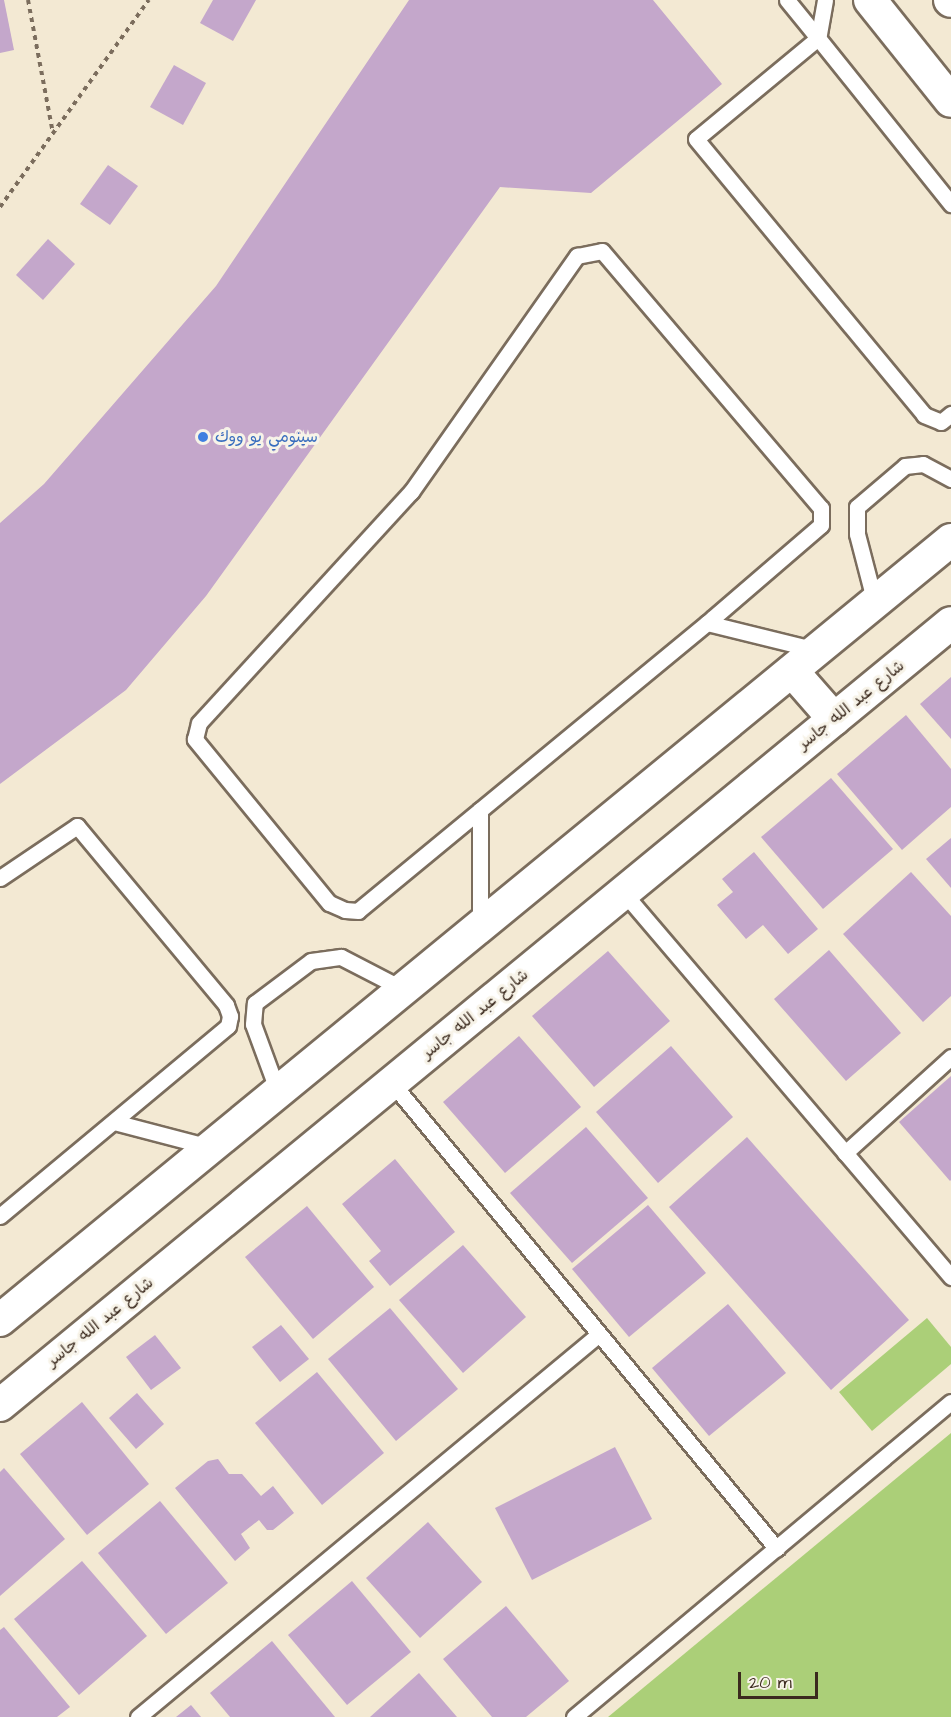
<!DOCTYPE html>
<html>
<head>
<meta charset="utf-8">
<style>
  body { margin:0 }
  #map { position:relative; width:951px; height:1717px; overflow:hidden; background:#f3e9d3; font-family:"Architects Daughter","Playpen Sans Arabic",sans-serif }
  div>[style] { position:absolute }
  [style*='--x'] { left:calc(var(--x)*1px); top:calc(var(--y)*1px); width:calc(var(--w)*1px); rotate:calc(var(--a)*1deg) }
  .green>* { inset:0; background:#abcf78 }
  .building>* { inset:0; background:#c4a7cb }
  .path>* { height:4px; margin-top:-2px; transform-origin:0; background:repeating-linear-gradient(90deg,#7b6d5d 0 4.5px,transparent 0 9px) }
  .roads { filter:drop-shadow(2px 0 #7b6d5d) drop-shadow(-2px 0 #7b6d5d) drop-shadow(0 2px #7b6d5d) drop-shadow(0 -2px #7b6d5d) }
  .service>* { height:15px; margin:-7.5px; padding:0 7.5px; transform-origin:7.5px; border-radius:7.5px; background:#fff }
  .minor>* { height:32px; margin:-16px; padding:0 16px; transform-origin:16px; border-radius:16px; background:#fff }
  .dots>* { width:16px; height:16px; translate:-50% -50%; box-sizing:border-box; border:3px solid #f7f3e8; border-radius:50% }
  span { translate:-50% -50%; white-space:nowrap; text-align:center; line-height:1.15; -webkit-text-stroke:6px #f7f3e8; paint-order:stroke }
  .shop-label { font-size:16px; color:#366cbe }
  .left { translate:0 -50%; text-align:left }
  .street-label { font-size:16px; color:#3b2a1e }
  .scale { position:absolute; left:738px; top:1672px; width:80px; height:27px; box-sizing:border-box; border:3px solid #3b2a1e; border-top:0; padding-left:8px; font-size:18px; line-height:21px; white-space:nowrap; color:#3b2a1e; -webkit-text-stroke:4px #f7f3e8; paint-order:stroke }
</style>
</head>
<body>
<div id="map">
  <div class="green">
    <i style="clip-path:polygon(927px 1318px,951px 1347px,951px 1364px,872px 1431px,839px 1392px)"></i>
    <i style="clip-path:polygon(951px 1433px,951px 1717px,608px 1717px)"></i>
  </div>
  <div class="building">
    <i style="clip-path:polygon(0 0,4px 0,14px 50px,0 53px)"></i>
    <i style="clip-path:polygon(213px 0,256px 0,233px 41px,200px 23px)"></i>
    <i style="clip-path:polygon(409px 0,653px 0,722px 84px,591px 193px,500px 187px,206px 596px,126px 690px,0 784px,0 523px,44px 484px,216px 286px)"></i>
    <i style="clip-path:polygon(174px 65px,206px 83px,183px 125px,150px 107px)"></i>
    <i style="clip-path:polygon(108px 165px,138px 186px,110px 225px,80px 204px)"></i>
    <i style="clip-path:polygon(48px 239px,75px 264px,43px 300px,16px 275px)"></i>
    <i style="clip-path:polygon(951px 677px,951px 739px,920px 704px)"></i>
    <i style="clip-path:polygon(906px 715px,951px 769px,951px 807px,902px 850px,837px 774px)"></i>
    <i style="clip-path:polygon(831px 778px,893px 849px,823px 909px,761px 837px)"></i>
    <i style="clip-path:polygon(951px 838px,951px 888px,926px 859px)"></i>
    <i style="clip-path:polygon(754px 852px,818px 929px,788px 954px,763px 925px,746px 939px,717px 905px,733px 892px,722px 879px)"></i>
    <i style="clip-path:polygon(911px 872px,951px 916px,951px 996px,923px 1022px,843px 934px)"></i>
    <i style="clip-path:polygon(829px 950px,901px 1033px,846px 1081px,774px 999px)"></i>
    <i style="clip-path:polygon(608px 951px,670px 1021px,594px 1087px,532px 1016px)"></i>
    <i style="clip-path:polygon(519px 1036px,581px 1107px,505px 1173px,443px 1102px)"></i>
    <i style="clip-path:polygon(671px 1046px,733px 1117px,658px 1183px,596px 1112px)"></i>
    <i style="clip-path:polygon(951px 1076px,951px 1180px,950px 1181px,899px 1122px)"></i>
    <i style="clip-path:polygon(586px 1127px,648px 1198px,572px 1263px,510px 1193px)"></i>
    <i style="clip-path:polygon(747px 1137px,909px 1320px,831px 1390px,669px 1207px)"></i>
    <i style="clip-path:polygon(395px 1159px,455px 1232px,390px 1286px,369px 1261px,381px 1251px,342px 1204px)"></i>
    <i style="clip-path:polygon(648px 1205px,706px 1273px,629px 1337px,572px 1269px)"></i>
    <i style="clip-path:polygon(307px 1206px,374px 1287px,313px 1339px,245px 1257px)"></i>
    <i style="clip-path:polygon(463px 1245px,526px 1317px,463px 1373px,399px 1300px)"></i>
    <i style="clip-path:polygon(728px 1304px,786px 1373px,709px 1436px,652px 1368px)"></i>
    <i style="clip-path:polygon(390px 1308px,458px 1389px,396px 1441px,328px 1359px)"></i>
    <i style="clip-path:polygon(281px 1325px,309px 1359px,280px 1382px,252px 1347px)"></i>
    <i style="clip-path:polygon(155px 1335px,181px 1368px,151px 1390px,126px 1357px)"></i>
    <i style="clip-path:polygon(317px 1372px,384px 1453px,322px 1505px,255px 1423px)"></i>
    <i style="clip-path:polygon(137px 1393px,164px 1424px,136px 1449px,109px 1418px)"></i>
    <i style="clip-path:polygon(82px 1402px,149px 1484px,87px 1535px,20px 1454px)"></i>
    <i style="clip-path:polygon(615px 1447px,652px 1519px,532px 1580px,495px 1508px)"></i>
    <i style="clip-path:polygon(218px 1459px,229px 1474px,242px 1474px,261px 1496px,273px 1486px,294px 1513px,273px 1530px,267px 1530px,259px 1520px,241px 1534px,250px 1548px,235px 1561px,175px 1488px,208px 1461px)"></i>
    <i style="clip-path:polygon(4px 1468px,65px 1539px,0 1596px,0 1472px)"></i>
    <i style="clip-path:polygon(160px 1501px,228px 1583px,166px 1634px,98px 1553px)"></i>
    <i style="clip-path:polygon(428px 1522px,482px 1582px,420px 1638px,366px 1578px)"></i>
    <i style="clip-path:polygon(82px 1561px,147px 1636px,79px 1695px,14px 1619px)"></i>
    <i style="clip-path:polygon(352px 1581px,411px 1652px,347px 1705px,288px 1635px)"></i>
    <i style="clip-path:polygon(506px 1606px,569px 1681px,526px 1717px,492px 1717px,443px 1659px)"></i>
    <i style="clip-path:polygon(4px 1627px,70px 1707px,57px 1717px,0 1717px,0 1630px)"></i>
    <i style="clip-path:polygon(272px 1641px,335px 1717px,230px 1717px,210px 1693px)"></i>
    <i style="clip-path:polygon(419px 1673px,457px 1717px,370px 1717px)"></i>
    <i style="clip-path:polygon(191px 1705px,201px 1717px,176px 1717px)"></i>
  </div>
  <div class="path">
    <i style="--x:28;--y:0;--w:135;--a:79.4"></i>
    <i style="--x:0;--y:207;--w:255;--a:-54.3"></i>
  </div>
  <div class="roads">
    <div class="service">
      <i style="--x:787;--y:0;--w:49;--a:50.8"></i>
      <i style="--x:818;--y:38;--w:158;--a:140.4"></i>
      <i style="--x:696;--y:139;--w:358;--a:50.4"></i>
      <i style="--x:924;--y:415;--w:18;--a:22"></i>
      <i style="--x:941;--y:422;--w:13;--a:-39"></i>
      <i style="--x:825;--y:0;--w:39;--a:100"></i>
      <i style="--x:818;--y:38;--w:213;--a:51.3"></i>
      <i style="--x:602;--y:251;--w:338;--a:49.6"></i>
      <i style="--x:821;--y:508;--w:17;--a:90"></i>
      <i style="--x:821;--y:525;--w:143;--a:139.3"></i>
      <i style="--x:713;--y:618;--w:460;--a:140.5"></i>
      <i style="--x:358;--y:911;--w:13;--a:-176"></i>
      <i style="--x:345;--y:910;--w:17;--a:-156"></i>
      <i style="--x:329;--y:903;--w:212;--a:-129.3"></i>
      <i style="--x:195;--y:739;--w:16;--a:-76"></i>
      <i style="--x:199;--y:723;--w:314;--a:-47.5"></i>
      <i style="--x:411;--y:492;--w:289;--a:-54.9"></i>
      <i style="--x:577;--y:256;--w:25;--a:-11"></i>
      <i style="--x:875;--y:603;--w:71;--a:-104.6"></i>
      <i style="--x:857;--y:534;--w:27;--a:-90"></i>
      <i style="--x:857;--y:507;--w:63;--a:-40.5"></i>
      <i style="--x:905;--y:466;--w:18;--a:-6"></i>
      <i style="--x:923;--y:464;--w:32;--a:28"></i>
      <i style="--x:707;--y:623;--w:113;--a:13.8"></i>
      <i style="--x:0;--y:878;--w:93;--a:-34"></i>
      <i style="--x:77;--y:826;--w:233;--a:50.2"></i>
      <i style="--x:226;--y:1005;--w:12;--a:70"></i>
      <i style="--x:230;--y:1016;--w:10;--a:101"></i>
      <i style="--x:228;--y:1026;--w:297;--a:140.2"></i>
      <i style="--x:623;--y:892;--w:506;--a:49.57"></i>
      <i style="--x:480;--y:924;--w:114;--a:-90"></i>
      <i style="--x:392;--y:1083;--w:604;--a:50.44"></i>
      <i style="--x:278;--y:1092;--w:72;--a:-110.2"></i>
      <i style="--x:253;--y:1024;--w:21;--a:-85"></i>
      <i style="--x:255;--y:1003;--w:70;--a:-36.9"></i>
      <i style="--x:311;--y:961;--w:30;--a:-8"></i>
      <i style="--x:341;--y:957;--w:70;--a:27.3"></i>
      <i style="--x:114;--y:1122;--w:99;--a:14.6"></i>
      <i style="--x:845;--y:1153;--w:143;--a:-42.2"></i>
      <i style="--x:138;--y:1717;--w:599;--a:-39.72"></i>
      <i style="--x:574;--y:1717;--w:491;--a:-39.9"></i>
    </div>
    <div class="minor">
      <i style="--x:870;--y:0;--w:129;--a:51.3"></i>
      <i style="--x:950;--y:0;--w:1;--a:45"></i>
      <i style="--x:792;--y:671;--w:64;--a:48.8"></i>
      <i style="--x:0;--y:1320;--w:1230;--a:-39.36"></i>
      <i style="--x:0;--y:1405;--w:1231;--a:-39.43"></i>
    </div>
  </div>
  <div class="dots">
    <i style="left:203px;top:437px;background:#3f7fe0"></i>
  </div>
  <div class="shop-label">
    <span class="left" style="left:215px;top:437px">سينومي يو ووك</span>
  </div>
  <div class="street-label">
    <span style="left:851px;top:705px;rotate:-39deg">شارع عبد الله جاسر</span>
    <span style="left:475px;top:1014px;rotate:-39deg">شارع عبد الله جاسر</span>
    <span style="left:100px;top:1322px;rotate:-39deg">شارع عبد الله جاسر</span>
  </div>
  <div class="scale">20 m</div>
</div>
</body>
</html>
